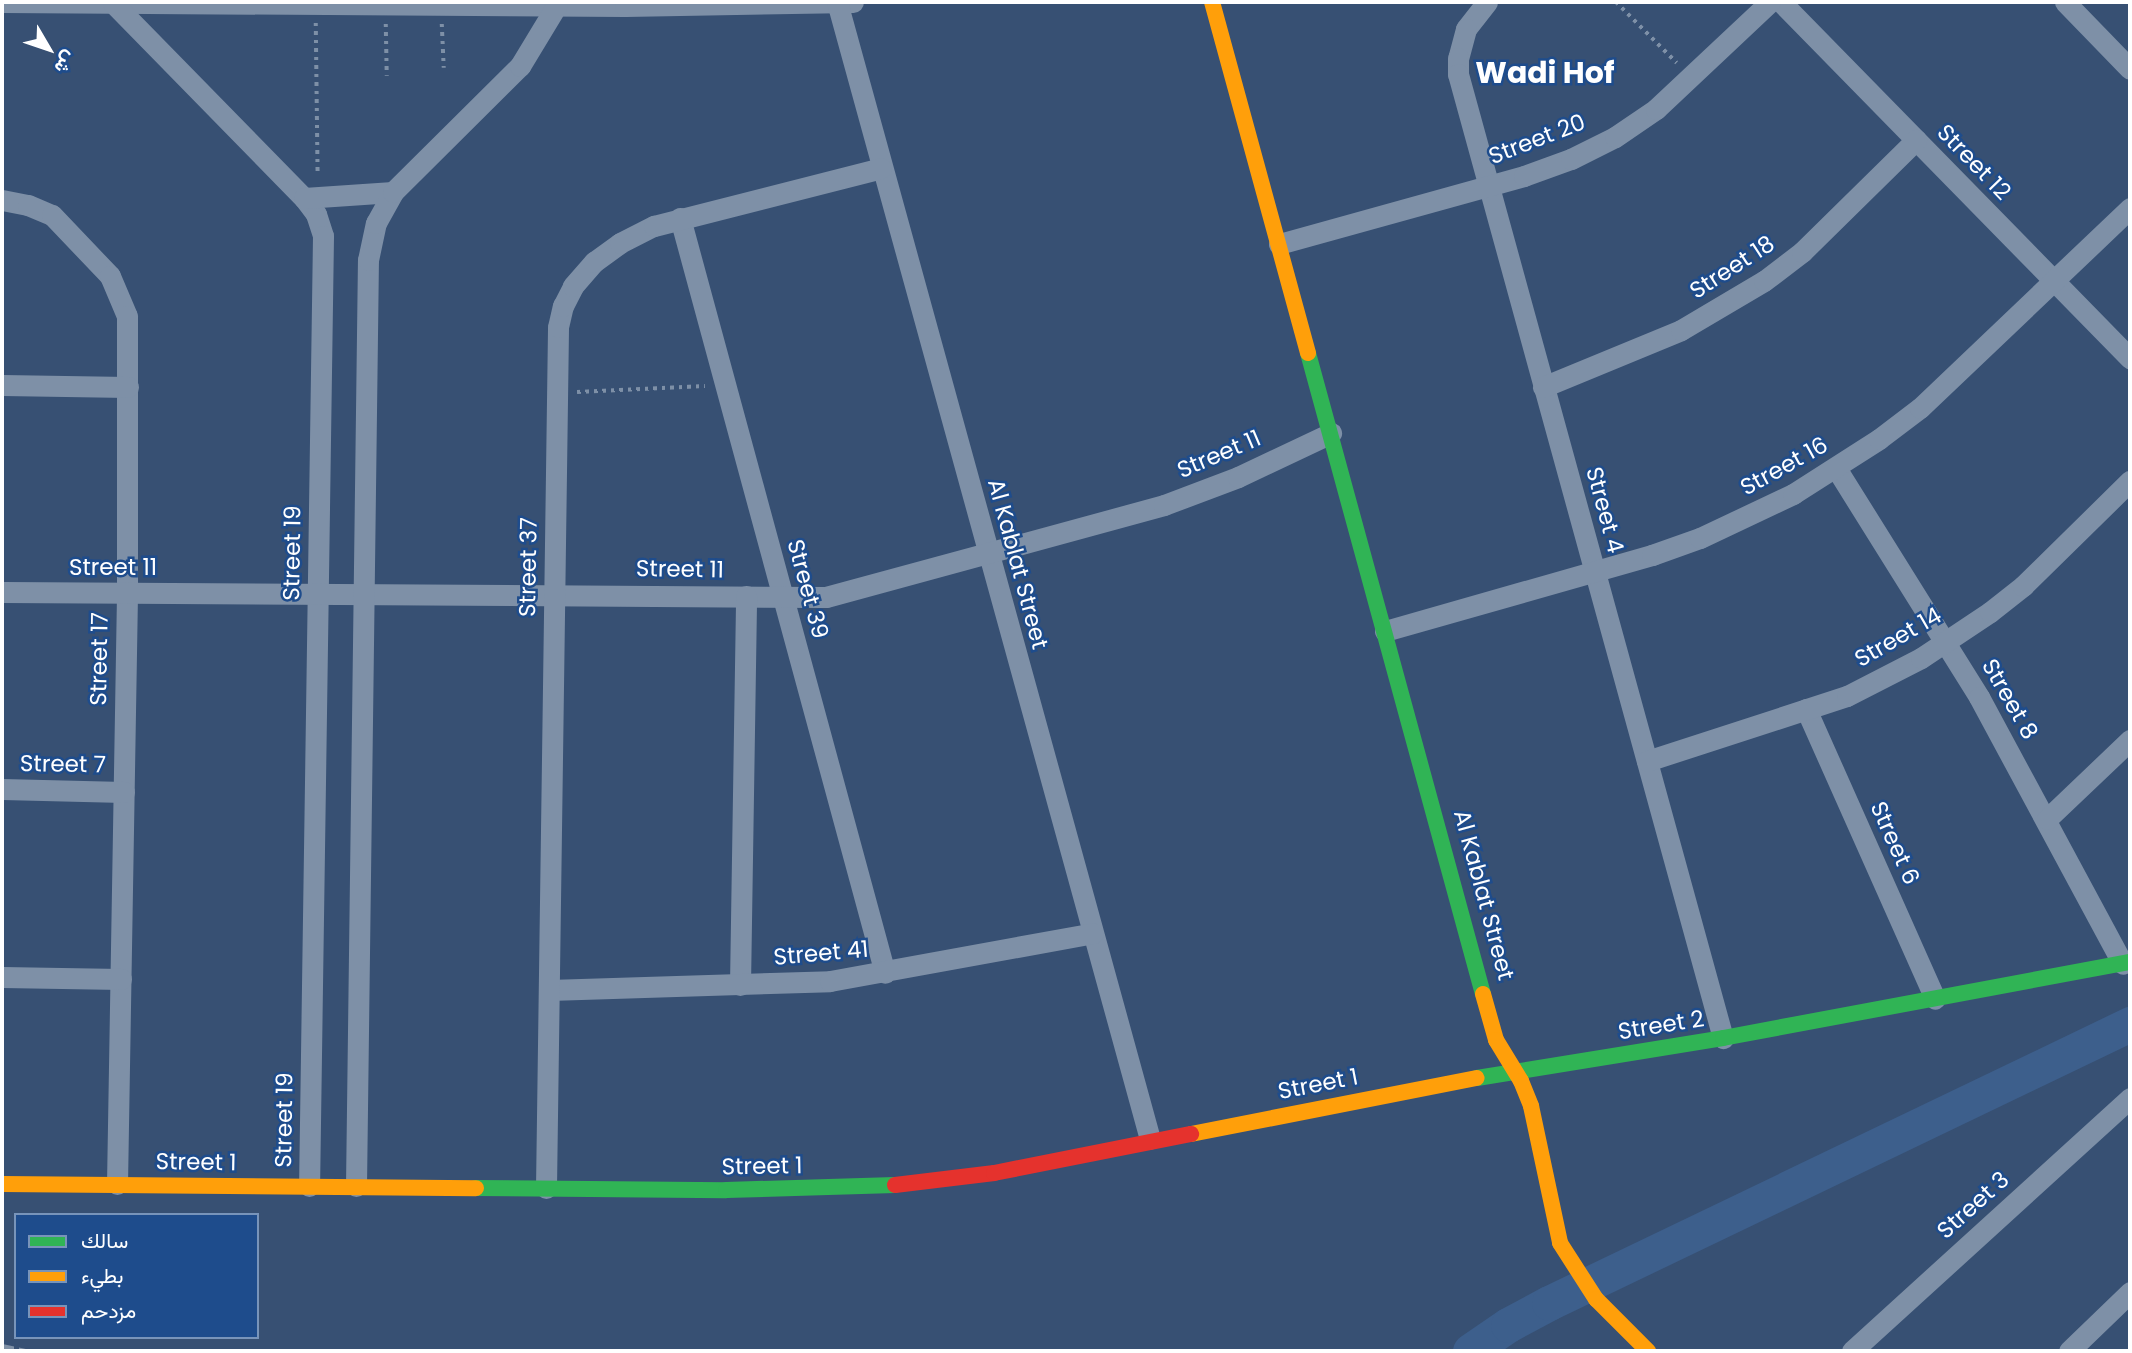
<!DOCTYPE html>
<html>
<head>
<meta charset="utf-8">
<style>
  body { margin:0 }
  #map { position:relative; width:2132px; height:1353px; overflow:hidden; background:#375073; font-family:Poppins,Vazirmatn,sans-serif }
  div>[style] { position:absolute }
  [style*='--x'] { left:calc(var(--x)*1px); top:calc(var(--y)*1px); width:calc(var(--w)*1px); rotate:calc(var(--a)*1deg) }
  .river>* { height:35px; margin:-17.5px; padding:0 17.5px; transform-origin:17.5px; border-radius:17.5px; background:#3d5f8c }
  .path>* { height:3.5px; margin-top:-1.75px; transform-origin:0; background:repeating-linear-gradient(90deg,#7e90a7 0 3.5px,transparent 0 8.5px) }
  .street>* { height:21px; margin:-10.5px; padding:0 10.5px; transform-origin:10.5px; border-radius:10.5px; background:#7e90a7 }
  .fast>* { height:16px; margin:-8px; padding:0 8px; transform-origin:8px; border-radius:8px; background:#30b455 }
  .slow>* { height:16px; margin:-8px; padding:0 8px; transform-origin:8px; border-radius:8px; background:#ff9f0a }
  .jam>* { height:16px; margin:-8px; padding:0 8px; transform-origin:8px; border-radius:8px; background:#e5322d }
  .rail>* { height:5px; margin-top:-2.5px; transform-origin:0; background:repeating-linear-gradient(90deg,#7f90a6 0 12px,transparent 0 17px) }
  span { translate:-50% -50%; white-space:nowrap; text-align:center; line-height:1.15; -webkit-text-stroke:5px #1e4c8c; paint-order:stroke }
  .street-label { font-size:23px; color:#fff }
  .district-label { font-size:30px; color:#fff; font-weight:700 }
  .frame { position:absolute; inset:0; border:4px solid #fff; pointer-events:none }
  .legend { position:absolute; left:14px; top:1213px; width:245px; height:126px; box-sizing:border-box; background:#1e4c8c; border:2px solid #7894ba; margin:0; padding:9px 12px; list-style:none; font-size:21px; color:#fff }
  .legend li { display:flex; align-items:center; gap:14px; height:35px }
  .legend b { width:35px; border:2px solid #7894ba }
  .north { position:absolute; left:14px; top:14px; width:70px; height:70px; -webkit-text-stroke:5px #1e4c8c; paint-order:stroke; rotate:129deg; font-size:19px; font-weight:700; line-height:28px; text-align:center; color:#fff }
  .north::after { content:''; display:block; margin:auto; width:24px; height:32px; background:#fff; clip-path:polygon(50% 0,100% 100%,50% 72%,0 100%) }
</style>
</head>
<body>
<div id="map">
  <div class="river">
    <i style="--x:1470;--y:1351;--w:46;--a:-34.4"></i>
    <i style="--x:1508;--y:1325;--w:47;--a:-28.2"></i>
    <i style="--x:1549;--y:1303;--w:645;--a:-25.65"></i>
  </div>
  <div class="path">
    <i style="--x:1616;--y:2;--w:86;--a:45"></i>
    <i style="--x:316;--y:23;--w:153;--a:89.3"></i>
    <i style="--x:386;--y:24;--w:52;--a:88.9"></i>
    <i style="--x:442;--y:24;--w:44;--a:87.4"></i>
    <i style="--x:577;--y:392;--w:128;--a:-2.7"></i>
  </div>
  <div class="street">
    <i style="--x:2;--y:2;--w:623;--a:0.37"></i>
    <i style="--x:625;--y:6;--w:228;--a:-1"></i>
    <i style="--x:837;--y:2;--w:1179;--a:74.61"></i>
    <i style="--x:1487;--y:2;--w:34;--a:128"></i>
    <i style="--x:1466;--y:29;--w:30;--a:105"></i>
    <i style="--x:1458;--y:58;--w:16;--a:90"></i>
    <i style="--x:1458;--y:74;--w:1000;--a:74.63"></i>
    <i style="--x:1781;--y:2;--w:499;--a:45.6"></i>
    <i style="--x:2065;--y:2;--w:93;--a:45.9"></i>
    <i style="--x:113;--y:3;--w:273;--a:45.6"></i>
    <i style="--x:304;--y:198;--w:20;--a:53"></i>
    <i style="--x:316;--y:214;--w:23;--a:72"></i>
    <i style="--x:323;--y:236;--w:950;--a:90.84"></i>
    <i style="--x:304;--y:198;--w:89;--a:-3.9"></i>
    <i style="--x:2;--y:200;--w:26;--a:11"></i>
    <i style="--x:28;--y:205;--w:26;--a:23"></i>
    <i style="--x:52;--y:215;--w:84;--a:46.4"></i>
    <i style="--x:110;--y:276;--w:43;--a:67"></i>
    <i style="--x:127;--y:316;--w:278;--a:90"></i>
    <i style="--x:127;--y:594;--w:590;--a:90.97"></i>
    <i style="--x:680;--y:218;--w:782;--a:74.81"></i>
    <i style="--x:1279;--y:244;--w:254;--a:-15.5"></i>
    <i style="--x:1524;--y:176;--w:50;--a:-19.9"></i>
    <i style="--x:1571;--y:159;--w:49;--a:-26.6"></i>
    <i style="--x:1615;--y:137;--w:50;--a:-34.3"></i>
    <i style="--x:1656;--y:109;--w:156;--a:-43.2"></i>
    <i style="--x:2;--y:385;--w:126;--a:0.9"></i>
    <i style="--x:1543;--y:387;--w:149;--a:-22.4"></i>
    <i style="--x:1681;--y:330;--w:96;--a:-30.6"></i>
    <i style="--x:1764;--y:281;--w:48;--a:-37.3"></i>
    <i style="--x:1802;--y:252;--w:160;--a:-44.5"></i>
    <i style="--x:1836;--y:468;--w:270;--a:58"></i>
    <i style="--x:1979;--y:697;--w:303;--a:61.7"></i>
    <i style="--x:2;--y:592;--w:824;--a:0.35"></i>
    <i style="--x:826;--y:597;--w:350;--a:-15.2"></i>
    <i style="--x:1164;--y:505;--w:79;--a:-20.7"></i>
    <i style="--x:1238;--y:477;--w:103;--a:-25.3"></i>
    <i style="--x:1385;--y:631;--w:278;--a:-15.9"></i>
    <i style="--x:1652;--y:555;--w:51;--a:-19.5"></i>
    <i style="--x:1700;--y:538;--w:103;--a:-25.3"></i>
    <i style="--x:1793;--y:494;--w:102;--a:-32.6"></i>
    <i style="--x:1879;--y:439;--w:51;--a:-37.1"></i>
    <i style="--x:1920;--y:408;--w:290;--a:-43.6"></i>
    <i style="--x:1806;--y:709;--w:317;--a:66"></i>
    <i style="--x:1647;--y:761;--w:210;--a:-18"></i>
    <i style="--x:1847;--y:696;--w:83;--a:-27.2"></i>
    <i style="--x:1921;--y:658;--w:83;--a:-33.7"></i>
    <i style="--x:1990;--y:612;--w:42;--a:-38.2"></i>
    <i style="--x:2023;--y:586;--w:150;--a:-44.5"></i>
    <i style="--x:2;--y:789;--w:122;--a:1.4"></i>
    <i style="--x:2047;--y:819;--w:115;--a:-43.6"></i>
    <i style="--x:2;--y:977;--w:119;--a:1"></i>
    <i style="--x:740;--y:985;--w:389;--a:-89.1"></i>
    <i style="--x:549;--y:990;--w:281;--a:-1.8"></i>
    <i style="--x:830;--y:981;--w:267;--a:-10.3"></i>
    <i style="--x:356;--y:1186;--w:926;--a:-89.26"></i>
    <i style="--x:368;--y:260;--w:38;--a:-78"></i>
    <i style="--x:376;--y:223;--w:35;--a:-61"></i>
    <i style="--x:393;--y:192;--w:179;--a:-44.8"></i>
    <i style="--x:520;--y:66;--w:71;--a:-58.8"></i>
    <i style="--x:546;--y:1188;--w:861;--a:-89.2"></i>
    <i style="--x:558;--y:327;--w:22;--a:-77"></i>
    <i style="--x:563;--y:306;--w:22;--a:-63"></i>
    <i style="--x:573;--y:286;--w:32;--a:-49"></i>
    <i style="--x:594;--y:262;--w:32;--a:-36"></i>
    <i style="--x:620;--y:243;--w:38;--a:-27"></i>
    <i style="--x:654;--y:226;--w:234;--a:-14.3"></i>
    <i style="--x:1852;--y:1351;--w:376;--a:-42.3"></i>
    <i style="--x:2069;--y:1351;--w:85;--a:-44"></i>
  </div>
  <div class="fast">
    <i style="--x:1308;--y:353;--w:664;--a:74.73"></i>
    <i style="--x:1477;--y:1078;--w:249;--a:-9.2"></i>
    <i style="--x:1723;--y:1038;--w:414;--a:-10.6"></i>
    <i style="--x:476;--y:1188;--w:250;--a:0.5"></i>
    <i style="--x:726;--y:1190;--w:169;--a:-1.7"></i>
  </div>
  <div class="slow">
    <i style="--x:1212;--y:2;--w:364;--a:74.7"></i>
    <i style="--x:1483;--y:994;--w:48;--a:74.2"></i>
    <i style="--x:1496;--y:1040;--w:48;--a:58.6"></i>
    <i style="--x:1521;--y:1081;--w:27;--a:68"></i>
    <i style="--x:1531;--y:1106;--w:140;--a:78"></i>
    <i style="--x:1560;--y:1243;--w:67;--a:57.3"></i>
    <i style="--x:1596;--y:1299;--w:74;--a:45"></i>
    <i style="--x:1191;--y:1134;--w:291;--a:-11.1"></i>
    <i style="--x:2;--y:1184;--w:474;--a:0.5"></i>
  </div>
  <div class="jam">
    <i style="--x:895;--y:1185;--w:100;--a:-6.9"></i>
    <i style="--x:994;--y:1173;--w:201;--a:-11.2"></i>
  </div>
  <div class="rail">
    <i style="--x:2;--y:1346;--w:25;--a:12"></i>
  </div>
  <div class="street-label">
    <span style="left:1537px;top:139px;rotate:-21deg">Street 20</span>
    <span style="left:1974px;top:162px;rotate:46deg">Street 12</span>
    <span style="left:1732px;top:267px;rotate:-33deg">Street 18</span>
    <span style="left:1219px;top:454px;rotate:-23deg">Street 11</span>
    <span style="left:1784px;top:466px;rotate:-29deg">Street 16</span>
    <span style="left:1605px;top:510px;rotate:75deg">Street 4</span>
    <span style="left:292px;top:553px;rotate:-89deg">Street 19</span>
    <span style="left:1018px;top:564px;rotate:75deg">Al Kablat Street</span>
    <span style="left:113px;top:567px">Street 11</span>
    <span style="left:528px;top:567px;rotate:-89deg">Street 37</span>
    <span style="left:680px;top:569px;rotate:1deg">Street 11</span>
    <span style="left:808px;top:589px;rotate:75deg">Street 39</span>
    <span style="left:1898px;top:637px;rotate:-30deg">Street 14</span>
    <span style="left:99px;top:659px;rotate:-89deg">Street 17</span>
    <span style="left:2010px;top:699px;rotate:60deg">Street 8</span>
    <span style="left:63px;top:764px;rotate:1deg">Street 7</span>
    <span style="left:1895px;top:843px;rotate:66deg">Street 6</span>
    <span style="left:1484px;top:895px;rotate:75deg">Al Kablat Street</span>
    <span style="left:821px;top:953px;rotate:-5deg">Street 41</span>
    <span style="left:1661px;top:1025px;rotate:-9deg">Street 2</span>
    <span style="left:1318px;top:1084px;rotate:-11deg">Street 1</span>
    <span style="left:284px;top:1120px;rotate:-89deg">Street 19</span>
    <span style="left:196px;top:1162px;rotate:1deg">Street 1</span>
    <span style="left:762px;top:1166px;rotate:-1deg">Street 1</span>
    <span style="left:1973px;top:1205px;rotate:-42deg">Street 3</span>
  </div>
  <div class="district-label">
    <span style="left:1545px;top:73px">Wadi Hof</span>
  </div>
  <div class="frame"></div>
  <ul class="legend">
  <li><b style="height:9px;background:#30b455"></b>سالك</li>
  <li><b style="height:9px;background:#ff9f0a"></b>بطيء</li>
  <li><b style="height:9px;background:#e5322d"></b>مزدحم</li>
  </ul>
  <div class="north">ش</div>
</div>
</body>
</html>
